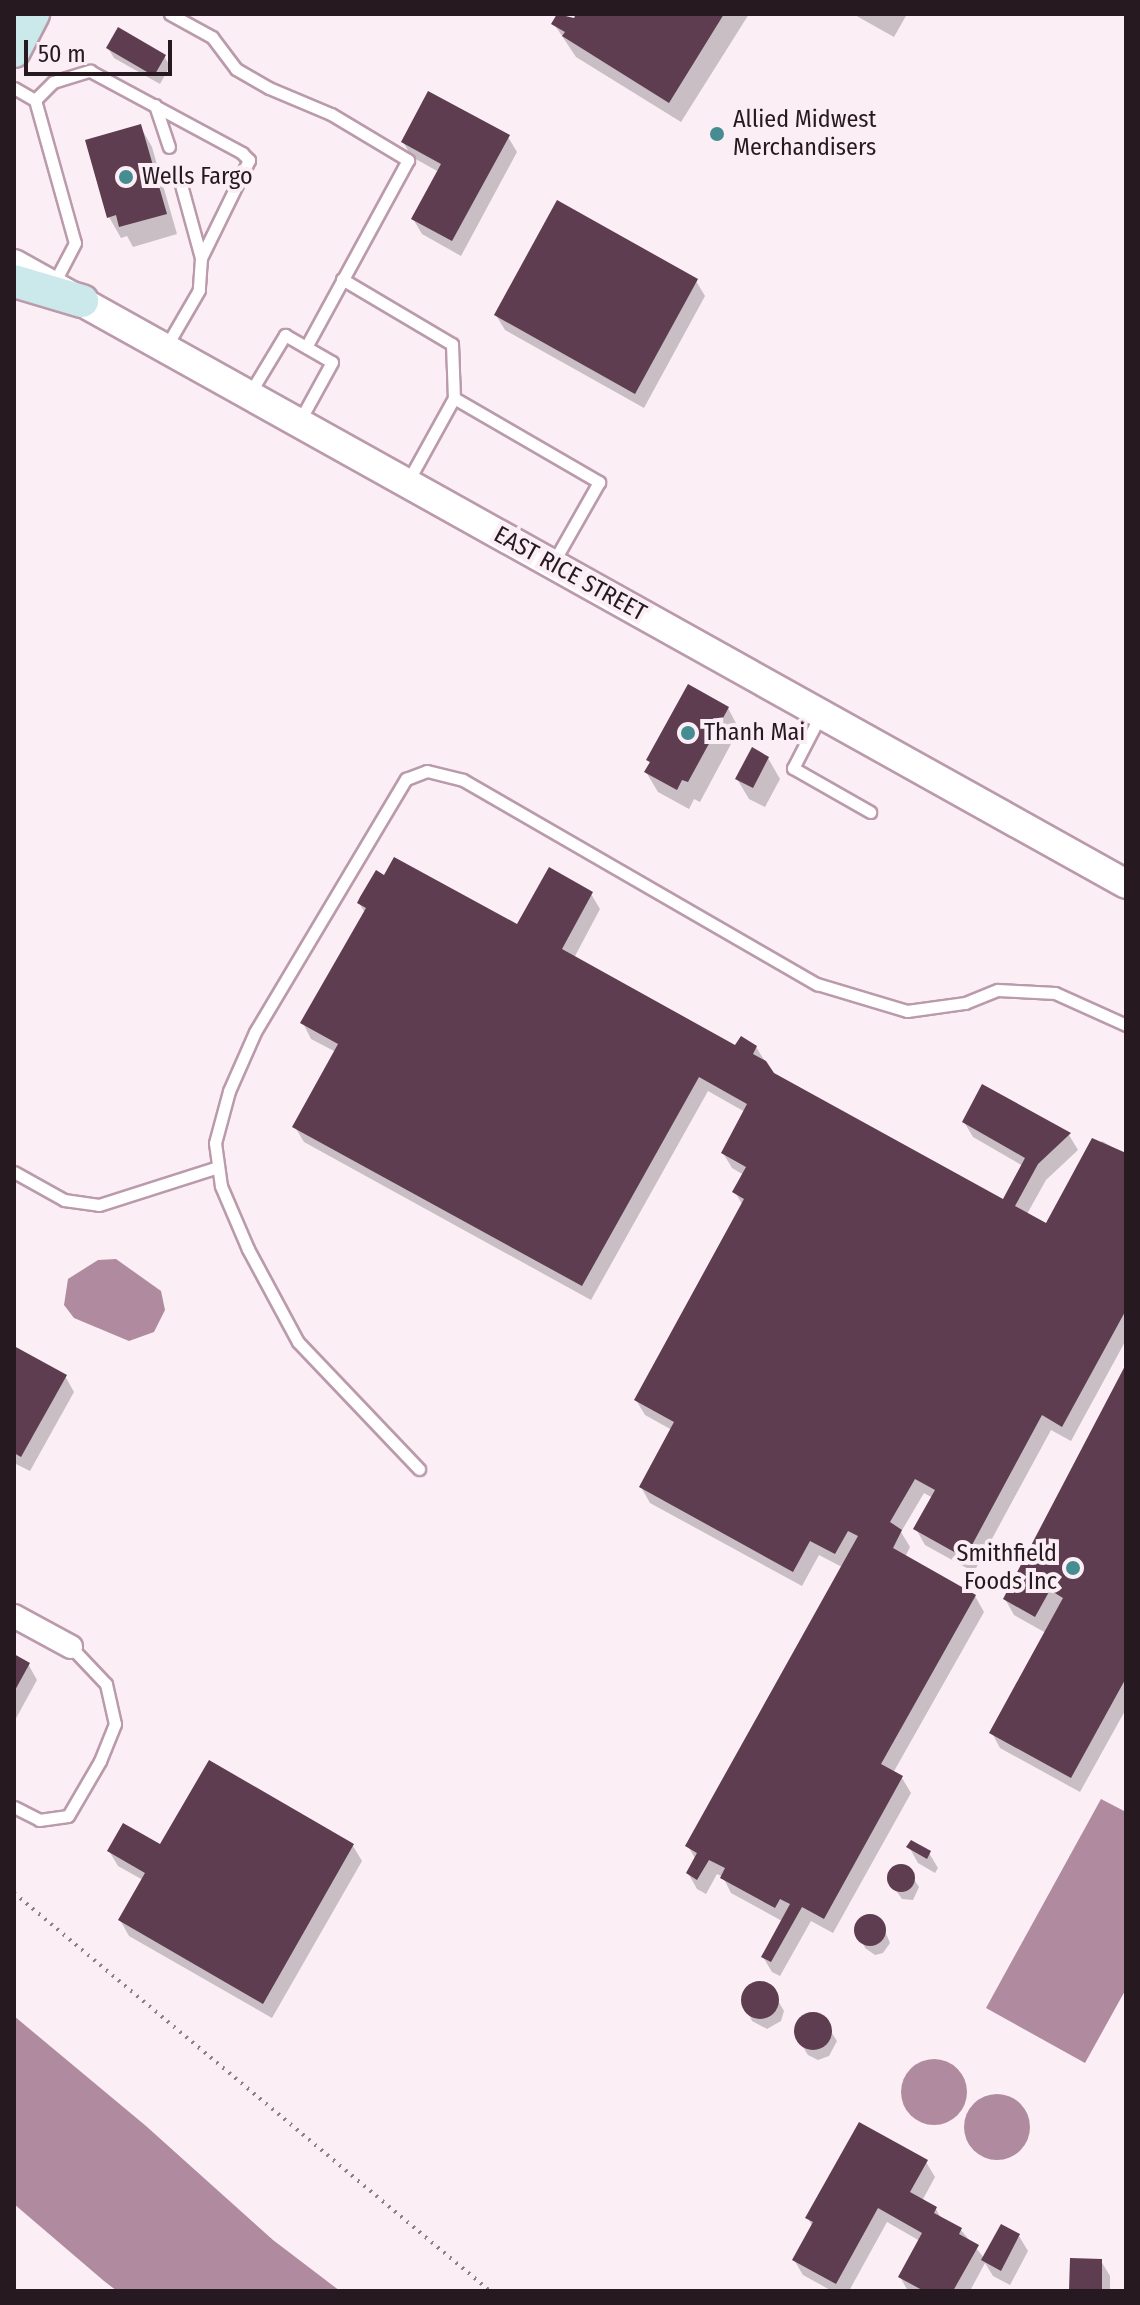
<!DOCTYPE html>
<html>
<head>
<meta charset="utf-8">
<style>
  body { margin:0 }
  #map { position:relative; width:1140px; height:2305px; overflow:hidden; background:#fbeef5; font-family:"Fira Sans Condensed",sans-serif }
  div>[style] { position:absolute }
  [style*='--x'] { left:calc(var(--x)*1px); top:calc(var(--y)*1px); width:calc(var(--w)*1px); rotate:calc(var(--a)*1deg) }
  .water>* { inset:0; background:#b08ba0 }
  .round { border-radius:50% }
  .shadow>* { inset:0; background:#0003 }
  .building>* { inset:0; background:#5d3d4f }
  .path>* { height:4px; margin-top:-2px; transform-origin:0; background:repeating-linear-gradient(90deg,#8d8087 0 2px,transparent 0 8px) }
  .roads { filter:drop-shadow(2px 0 #ba9aab) drop-shadow(-2px 0 #ba9aab) drop-shadow(0 2px #ba9aab) drop-shadow(0 -2px #ba9aab) }
  .service>* { height:11px; margin:-5.5px; padding:0 5.5px; transform-origin:5.5px; border-radius:5.5px; background:#fff }
  .minor>* { height:22px; margin:-11px; padding:0 11px; transform-origin:11px; border-radius:11px; background:#fff }
  .tertiary>* { height:28px; margin:-14px; padding:0 14px; transform-origin:14px; border-radius:14px; background:#fff }
  .secondary>* { height:32px; margin:-16px; padding:0 16px; transform-origin:16px; border-radius:16px; background:#cbe8ea }
  .dots>* { width:22px; height:22px; translate:-50% -50%; box-sizing:border-box; border:4px solid #fbeef5; border-radius:50% }
  span { translate:-50% -50%; white-space:nowrap; text-align:center; line-height:1.15; -webkit-text-stroke:8px #fbeef5; paint-order:stroke }
  .poi-label { font-size:24px; color:#261a20 }
  .left { translate:0 -50%; text-align:left }
  .right { translate:-100% -50%; text-align:right }
  .street-label { font-size:24px; color:#261a20 }
  .frame { position:absolute; inset:0; border:16px solid #261a20; pointer-events:none }
  .scale { position:absolute; left:24px; top:40px; width:148px; height:36px; box-sizing:border-box; border:4px solid #261a20; border-top:0; padding-left:10px; font-size:24px; line-height:28px; white-space:nowrap; color:#261a20; -webkit-text-stroke:6px #fbeef5; paint-order:stroke }
</style>
</head>
<body>
<div id="map">
  <div class="water">
    <i style="clip-path:polygon(116px 1259px,161px 1291px,165px 1310px,154px 1332px,129px 1341px,74px 1318px,64px 1305px,68px 1279px,98px 1260px)"></i>
    <i style="clip-path:polygon(1101px 1799px,1126px 1812px,1126px 1989px,1085px 2063px,986px 2008px)"></i>
    <i style="clip-path:polygon(14px 2016px,146px 2126px,273px 2240px,340px 2291px,117px 2291px,104px 2281px,14px 2204px)"></i>
    <i class="round" style="left:901px;top:2059px;width:66px;height:66px"></i>
    <i class="round" style="left:964px;top:2094px;width:66px;height:66px"></i>
  </div>
  <div class="shadow">
    <i style="clip-path:polygon(560px 14px,575px 21px,579px 14px,749px 14px,681px 122px,576px 57px,554px 24px)"></i>
    <i style="clip-path:polygon(853px 14px,907px 14px,894px 37px)"></i>
    <i style="clip-path:polygon(108px 48px,164px 56px,170px 66px,160px 84px,114px 58px)"></i>
    <i style="clip-path:polygon(140px 126px,152px 147px,177px 234px,133px 247px,127px 236px,121px 238px,109px 217px)"></i>
    <i style="clip-path:polygon(508px 137px,517px 152px,461px 256px,422px 234px,413px 219px,439px 172px,412px 157px,403px 142px)"></i>
    <i style="clip-path:polygon(696px 281px,705px 296px,644px 408px,505px 330px,496px 315px)"></i>
    <i style="clip-path:polygon(728px 708px,739px 729px,700px 802px,694px 799px,689px 809px,658px 792px,646px 772px,651px 764px,648px 760px)"></i>
    <i style="clip-path:polygon(768px 758px,780px 779px,765px 807px,749px 799px,737px 779px)"></i>
    <i style="clip-path:polygon(591px 894px,600px 909px,574px 958px,736px 1048px,756px 1047px,773px 1074px,1003px 1201px,1023px 1166px,973px 1137px,964px 1122px,982px 1087px,1069px 1135px,1078px 1150px,1046px 1180px,1027px 1214px,1047px 1226px,1102px 1141px,1126px 1155px,1126px 1340px,1071px 1441px,1051px 1430px,974px 1572px,925px 1545px,916px 1529px,933px 1498px,924px 1493px,901px 1532px,910px 1547px,905px 1557px,975px 1596px,984px 1612px,893px 1773px,902px 1778px,911px 1793px,833px 1933px,811px 1921px,780px 1976px,772px 1972px,763px 1957px,782px 1921px,731px 1893px,723px 1877px,717px 1874px,706px 1894px,697px 1889px,688px 1873px,696px 1860px,688px 1846px,842px 1567px,819px 1555px,802px 1586px,650px 1503px,641px 1487px,672px 1430px,645px 1415px,636px 1400px,743px 1206px,735px 1192px,744px 1175px,732px 1168px,723px 1153px,745px 1112px,708px 1091px,591px 1300px,304px 1142px,295px 1127px,336px 1052px,311px 1039px,303px 1023px,365px 913px,359px 903px,518px 927px)"></i>
    <i style="clip-path:polygon(14px 1348px,65px 1376px,74px 1392px,30px 1471px,14px 1463px)"></i>
    <i style="clip-path:polygon(1126px 1368px,1126px 1709px,1080px 1792px,1000px 1748px,992px 1733px,1046px 1633px,1014px 1615px,1005px 1599px)"></i>
    <i style="clip-path:polygon(14px 1657px,28px 1664px,37px 1680px,14px 1722px)"></i>
    <i style="clip-path:polygon(353px 1846px,362px 1861px,272px 2018px,129px 1936px,120px 1920px,143px 1880px,118px 1866px,109px 1851px)"></i>
    <i style="clip-path:polygon(909px 1847px,929px 1853px,938px 1868px,935px 1873px,918px 1863px)"></i>
    <i style="clip-path:polygon(898px 1866px,906px 1867px,919px 1887px,913px 1900px,902px 1899px,890px 1882px,892px 1871px)"></i>
    <i style="clip-path:polygon(875px 1918px,882px 1924px,890px 1943px,883px 1953px,875px 1955px,865px 1948px,857px 1928px,861px 1920px)"></i>
    <i style="clip-path:polygon(758px 1983px,769px 1985px,784px 2011px,781px 2021px,767px 2029px,752px 2021px,742px 1999px,747px 1988px)"></i>
    <i style="clip-path:polygon(811px 2013px,821px 2016px,837px 2041px,829px 2056px,818px 2060px,808px 2055px,795px 2034px,797px 2022px)"></i>
    <i style="clip-path:polygon(926px 2162px,935px 2177px,922px 2201px,936px 2209px,942px 2220px,961px 2230px,985px 2259px,1019px 2236px,1028px 2251px,1010px 2285px,993px 2276px,985px 2263px,970px 2291px,908px 2291px,900px 2277px,920px 2241px,887px 2222px,849px 2291px,832px 2291px,803px 2275px,794px 2260px,812px 2226px,808px 2218px)"></i>
    <i style="clip-path:polygon(1101px 2261px,1110px 2276px,1110px 2291px,1071px 2291px)"></i>
  </div>
  <div class="building">
    <i style="clip-path:polygon(557px 14px,574px 18px,576px 14px,724px 14px,669px 103px,562px 36px,565px 32px,551px 24px)"></i>
    <i style="clip-path:polygon(118px 27px,166px 55px,154px 76px,106px 48px)"></i>
    <i style="clip-path:polygon(428px 91px,510px 135px,452px 241px,411px 219px,441px 164px,401px 142px)"></i>
    <i style="clip-path:polygon(141px 124px,167px 214px,119px 227px,116px 215px,107px 218px,85px 140px)"></i>
    <i style="clip-path:polygon(557px 200px,698px 279px,635px 394px,494px 315px)"></i>
    <i style="clip-path:polygon(688px 684px,729px 707px,688px 782px,682px 780px,677px 790px,644px 772px,650px 762px,646px 760px)"></i>
    <i style="clip-path:polygon(752px 747px,769px 757px,753px 788px,735px 779px)"></i>
    <i style="clip-path:polygon(394px 857px,517px 924px,549px 867px,593px 892px,562px 949px,735px 1045px,741px 1036px,757px 1046px,753px 1054px,766px 1061px,774px 1073px,1003px 1199px,1025px 1158px,962px 1122px,982px 1084px,1071px 1133px,1038px 1164px,1015px 1206px,1046px 1223px,1092px 1138px,1126px 1153px,1126px 1310px,1062px 1427px,1042px 1415px,965px 1558px,913px 1529px,935px 1490px,915px 1479px,890px 1522px,902px 1530px,893px 1548px,976px 1595px,881px 1764px,903px 1776px,824px 1919px,802px 1907px,771px 1962px,761px 1957px,790px 1904px,780px 1899px,775px 1908px,720px 1878px,725px 1868px,709px 1860px,697px 1880px,686px 1873px,697px 1853px,685px 1846px,858px 1536px,848px 1531px,835px 1554px,810px 1541px,793px 1572px,639px 1487px,674px 1422px,634px 1400px,744px 1199px,732px 1192px,746px 1167px,721px 1153px,747px 1104px,699px 1077px,582px 1286px,292px 1127px,338px 1044px,300px 1023px,366px 908px,357px 903px,360px 897px,376px 870px,384px 875px)"></i>
    <i style="clip-path:polygon(14px 1346px,67px 1375px,21px 1457px,14px 1453px)"></i>
    <i style="clip-path:polygon(1126px 1364px,1126px 1678px,1071px 1778px,989px 1733px,1063px 1598px,1050px 1590px,1035px 1617px,1003px 1599px)"></i>
    <i style="clip-path:polygon(14px 1654px,30px 1663px,14px 1692px)"></i>
    <i style="clip-path:polygon(209px 1760px,354px 1844px,263px 2004px,118px 1920px,145px 1873px,107px 1851px,123px 1823px,160px 1844px)"></i>
    <i style="clip-path:polygon(911px 1840px,931px 1851px,927px 1859px,906px 1847px)"></i>
    <i class="round" style="left:887px;top:1864px;width:28px;height:28px"></i>
    <i class="round" style="left:854px;top:1914px;width:32px;height:32px"></i>
    <i class="round" style="left:741px;top:1981px;width:38px;height:38px"></i>
    <i class="round" style="left:794px;top:2012px;width:38px;height:38px"></i>
    <i style="clip-path:polygon(859px 2122px,928px 2160px,910px 2192px,937px 2207px,934px 2213px,962px 2228px,959px 2234px,979px 2245px,953px 2291px,924px 2291px,898px 2277px,922px 2233px,878px 2208px,836px 2284px,792px 2260px,813px 2222px,805px 2218px)"></i>
    <i style="clip-path:polygon(1001px 2224px,1020px 2234px,1001px 2271px,981px 2260px)"></i>
    <i style="clip-path:polygon(1070px 2258px,1102px 2259px,1102px 2291px,1069px 2291px)"></i>
  </div>
  <div class="path">
    <i style="--x:14;--y:1893;--w:620;--a:39.9"></i>
  </div>
  <div class="roads">
    <div class="service">
      <i style="--x:170;--y:14;--w:48;--a:28.7"></i>
      <i style="--x:212;--y:37;--w:40;--a:53"></i>
      <i style="--x:236;--y:69;--w:38;--a:30"></i>
      <i style="--x:269;--y:88;--w:67;--a:22.8"></i>
      <i style="--x:331;--y:114;--w:90;--a:30.9"></i>
      <i style="--x:408;--y:160;--w:213;--a:118.6"></i>
      <i style="--x:14;--y:88;--w:24;--a:30"></i>
      <i style="--x:35;--y:100;--w:148;--a:74.4"></i>
      <i style="--x:75;--y:243;--w:47;--a:117.6"></i>
      <i style="--x:35;--y:100;--w:25;--a:-45"></i>
      <i style="--x:53;--y:82;--w:39;--a:-17"></i>
      <i style="--x:90;--y:71;--w:173;--a:28.3"></i>
      <i style="--x:242;--y:153;--w:10;--a:45"></i>
      <i style="--x:249;--y:160;--w:109;--a:116.1"></i>
      <i style="--x:201;--y:258;--w:32;--a:94"></i>
      <i style="--x:199;--y:290;--w:66;--a:120.1"></i>
      <i style="--x:155;--y:105;--w:44;--a:71.6"></i>
      <i style="--x:177;--y:170;--w:91;--a:74.7"></i>
      <i style="--x:342;--y:279;--w:128;--a:30.6"></i>
      <i style="--x:452;--y:344;--w:54;--a:87.9"></i>
      <i style="--x:250;--y:393;--w:68;--a:-58.9"></i>
      <i style="--x:285;--y:335;--w:54;--a:29.9"></i>
      <i style="--x:332;--y:362;--w:68;--a:118.8"></i>
      <i style="--x:407;--y:483;--w:97;--a:-61.1"></i>
      <i style="--x:454;--y:398;--w:168;--a:30.1"></i>
      <i style="--x:599;--y:482;--w:93;--a:119.6"></i>
      <i style="--x:821;--y:714;--w:61;--a:117.4"></i>
      <i style="--x:793;--y:768;--w:89;--a:29.7"></i>
      <i style="--x:14;--y:1172;--w:57;--a:29.2"></i>
      <i style="--x:64;--y:1200;--w:35;--a:8"></i>
      <i style="--x:99;--y:1205;--w:125;--a:-17.7"></i>
      <i style="--x:419;--y:1469;--w:175;--a:-133.6"></i>
      <i style="--x:298;--y:1342;--w:106;--a:-118.3"></i>
      <i style="--x:248;--y:1249;--w:69;--a:-113.2"></i>
      <i style="--x:221;--y:1186;--w:43;--a:-97.9"></i>
      <i style="--x:215;--y:1143;--w:54;--a:-74.9"></i>
      <i style="--x:229;--y:1091;--w:64;--a:-66.2"></i>
      <i style="--x:255;--y:1032;--w:295;--a:-59.2"></i>
      <i style="--x:406;--y:779;--w:22;--a:-21"></i>
      <i style="--x:427;--y:771;--w:37;--a:14"></i>
      <i style="--x:463;--y:780;--w:409;--a:30"></i>
      <i style="--x:817;--y:984;--w:94;--a:16.7"></i>
      <i style="--x:907;--y:1011;--w:59;--a:-7.9"></i>
      <i style="--x:965;--y:1003;--w:35;--a:-22"></i>
      <i style="--x:998;--y:990;--w:57;--a:3"></i>
      <i style="--x:1055;--y:993;--w:78;--a:24.3"></i>
      <i style="--x:14;--y:1807;--w:28;--a:27"></i>
      <i style="--x:39;--y:1820;--w:29;--a:-8"></i>
      <i style="--x:68;--y:1816;--w:64;--a:-59.8"></i>
      <i style="--x:100;--y:1761;--w:40;--a:-68"></i>
      <i style="--x:115;--y:1724;--w:41;--a:-102.7"></i>
      <i style="--x:106;--y:1684;--w:51;--a:-133.4"></i>
    </div>
    <div class="minor">
      <i style="--x:14;--y:1616;--w:65;--a:28.5"></i>
    </div>
    <div class="tertiary">
      <i style="--x:14;--y:264;--w:1273;--a:29.14"></i>
    </div>
    <div class="secondary">
      <i style="--x:14;--y:51;--w:42;--a:-62.8"></i>
      <i style="--x:14;--y:281;--w:71;--a:16.4"></i>
    </div>
  </div>
  <div class="dots">
    <i style="left:717px;top:134px;background:#458d91"></i>
    <i style="left:126px;top:177px;background:#458d91"></i>
    <i style="left:688px;top:733px;background:#458d91"></i>
    <i style="left:1073px;top:1568px;background:#458d91"></i>
  </div>
  <div class="poi-label">
    <span class="left" style="left:733px;top:134px">Allied Midwest<br>Merchandisers</span>
    <span class="left" style="left:142px;top:177px">Wells Fargo</span>
    <span class="left" style="left:704px;top:733px">Thanh Mai</span>
    <span class="right" style="left:1057px;top:1568px">Smithfield<br>Foods Inc</span>
  </div>
  <div class="street-label">
    <span style="left:570px;top:574px;rotate:29deg">EAST RICE STREET</span>
  </div>
  <div class="frame"></div>
  <div class="scale">50 m</div>
</div>
</body>
</html>
